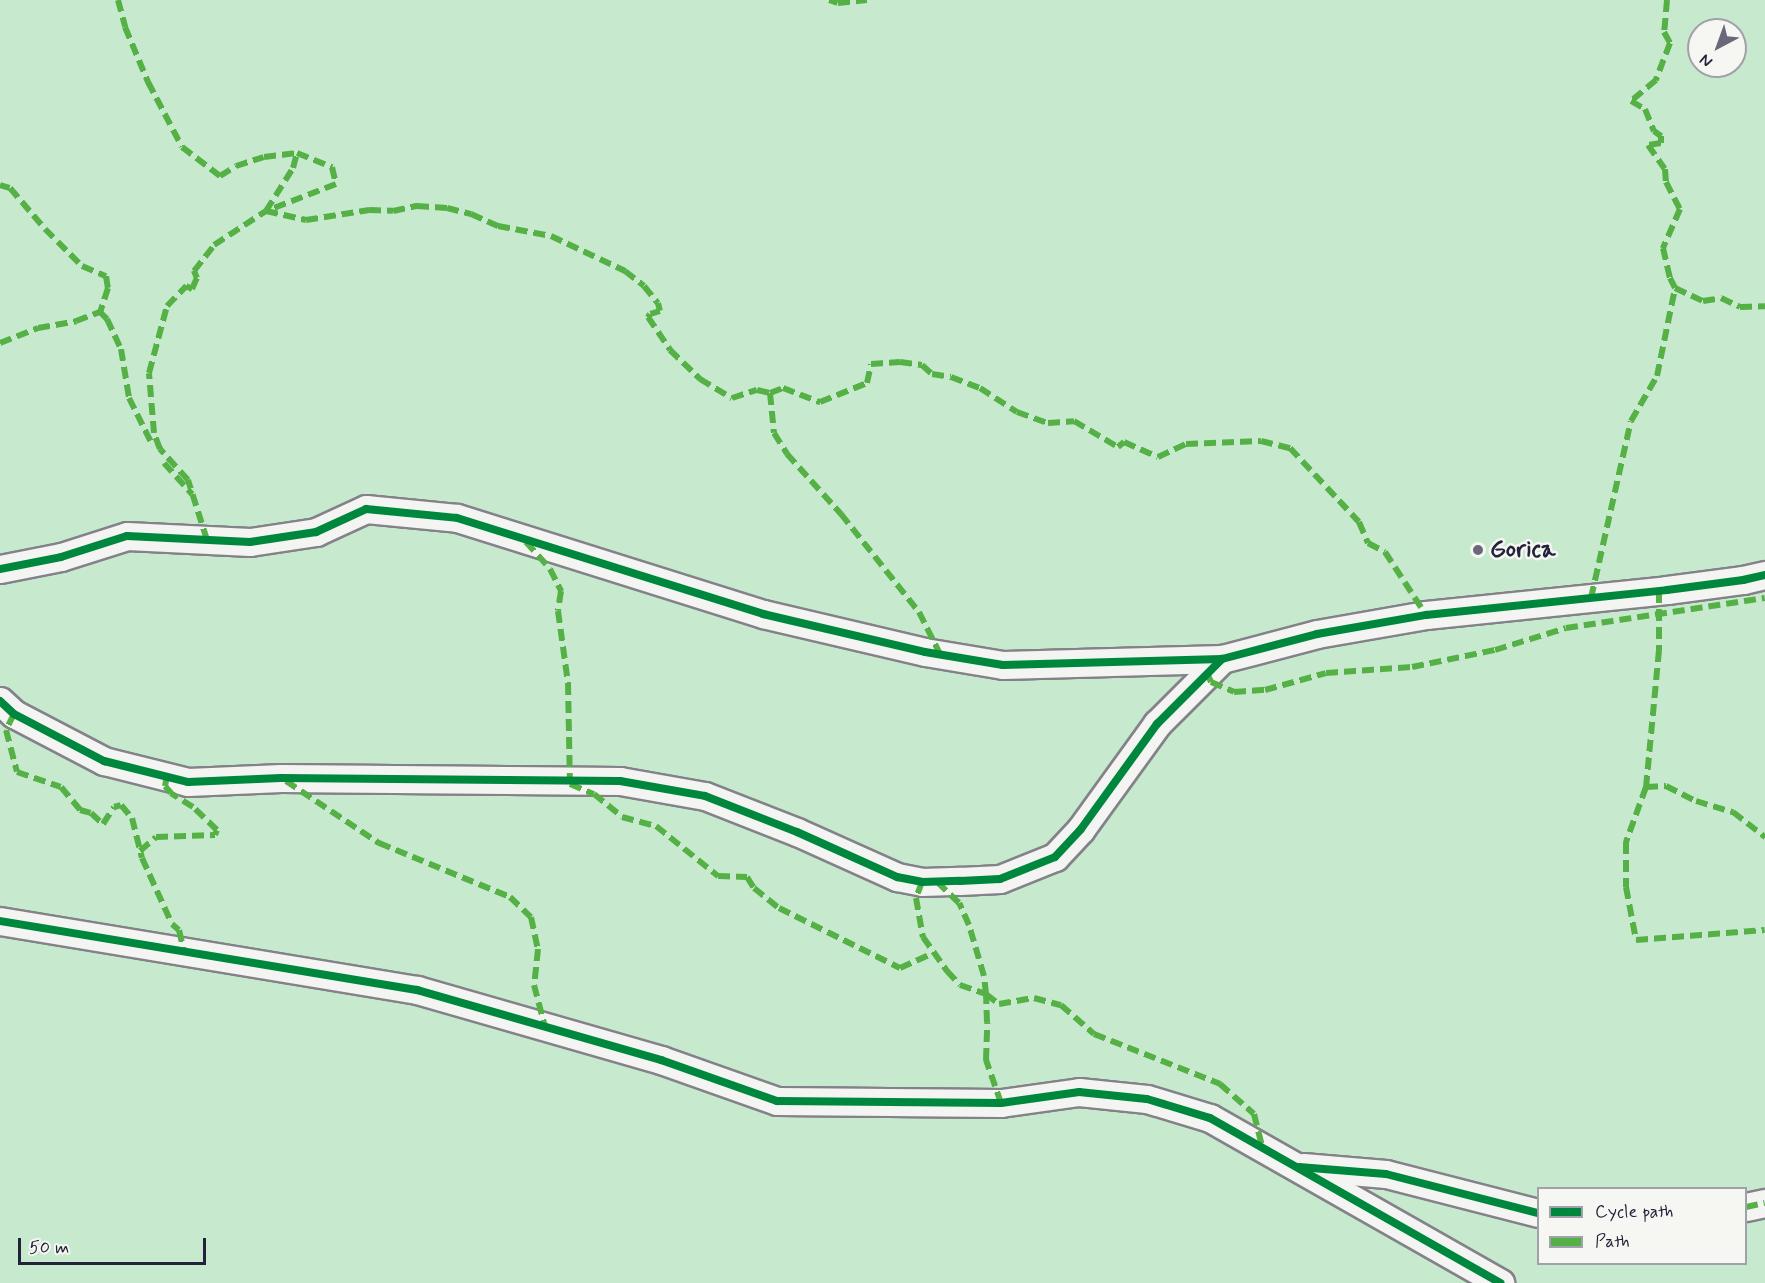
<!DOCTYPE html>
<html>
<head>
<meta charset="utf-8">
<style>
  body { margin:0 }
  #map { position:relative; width:1765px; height:1283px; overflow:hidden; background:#f1eef3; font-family:Mynerve,sans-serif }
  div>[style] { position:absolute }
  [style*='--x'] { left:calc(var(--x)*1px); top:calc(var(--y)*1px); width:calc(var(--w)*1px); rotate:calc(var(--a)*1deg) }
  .green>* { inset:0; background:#c7eacf }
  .roads { filter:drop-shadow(2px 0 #848289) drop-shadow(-2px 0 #848289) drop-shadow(0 2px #848289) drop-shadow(0 -2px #848289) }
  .minor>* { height:27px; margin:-13.5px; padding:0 13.5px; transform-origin:13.5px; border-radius:13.5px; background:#f4f4f3 }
  .quiet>* { height:6px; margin-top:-3px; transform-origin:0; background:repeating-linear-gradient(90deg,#55b146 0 12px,transparent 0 18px) }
  .cycleway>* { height:8px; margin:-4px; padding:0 4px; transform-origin:4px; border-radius:4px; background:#00873e }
  .dots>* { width:16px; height:16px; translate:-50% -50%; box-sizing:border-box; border:3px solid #f6f6f2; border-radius:50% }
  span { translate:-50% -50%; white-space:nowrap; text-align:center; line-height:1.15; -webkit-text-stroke:5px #f6f6f2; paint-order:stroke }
  .poi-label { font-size:24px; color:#22223b; font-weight:700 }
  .left { translate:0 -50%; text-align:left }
  .legend { position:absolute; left:1537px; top:1187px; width:210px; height:78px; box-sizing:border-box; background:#f6f6f2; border:2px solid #a1a1a9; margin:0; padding:8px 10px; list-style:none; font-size:18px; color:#22223b }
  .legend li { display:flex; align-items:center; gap:12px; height:30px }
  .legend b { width:30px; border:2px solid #a1a1a9 }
  .north { position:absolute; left:1687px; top:18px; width:60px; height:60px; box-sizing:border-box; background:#f6f6f2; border:2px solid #a1a1a9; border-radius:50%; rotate:221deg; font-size:16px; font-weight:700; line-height:24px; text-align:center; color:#22223b }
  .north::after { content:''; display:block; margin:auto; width:21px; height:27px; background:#6a697b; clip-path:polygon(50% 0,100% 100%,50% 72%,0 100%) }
  .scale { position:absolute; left:18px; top:1238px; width:188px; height:27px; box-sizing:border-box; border:3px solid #22223b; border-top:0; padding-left:8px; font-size:18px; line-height:21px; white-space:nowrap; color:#22223b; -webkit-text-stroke:4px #f6f6f2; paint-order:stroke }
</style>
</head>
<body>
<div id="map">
  <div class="green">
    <i style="clip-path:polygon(evenodd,0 0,1765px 0,1765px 1283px,0 1283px,0 0,1699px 30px,1735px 30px,1735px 66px,1699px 66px,1699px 30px,0 0,1538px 1188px,1746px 1188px,1746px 1264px,1538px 1264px,1538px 1188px)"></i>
  </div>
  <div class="roads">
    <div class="minor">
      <i style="--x:0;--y:569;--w:62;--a:-11.1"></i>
      <i style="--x:61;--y:557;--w:69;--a:-17.7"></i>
      <i style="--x:127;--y:536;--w:123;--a:2.8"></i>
      <i style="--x:250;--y:542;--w:67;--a:-8.6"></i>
      <i style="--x:316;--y:532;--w:55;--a:-24.7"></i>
      <i style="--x:366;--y:509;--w:91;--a:5.6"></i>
      <i style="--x:457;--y:518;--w:321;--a:17.4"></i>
      <i style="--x:763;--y:614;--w:166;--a:13.2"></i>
      <i style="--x:925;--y:652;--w:79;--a:9.5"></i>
      <i style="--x:1003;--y:665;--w:219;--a:-1.6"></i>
      <i style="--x:1222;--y:659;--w:98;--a:-14.7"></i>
      <i style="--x:1317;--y:634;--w:111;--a:-9.9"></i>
      <i style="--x:1426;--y:615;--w:242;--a:-5.9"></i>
      <i style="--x:1667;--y:590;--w:77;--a:-7.5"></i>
      <i style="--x:1743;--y:580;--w:23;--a:-13"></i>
      <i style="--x:0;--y:701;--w:19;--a:43"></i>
      <i style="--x:14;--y:714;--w:102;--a:27.6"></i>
      <i style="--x:104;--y:761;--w:87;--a:14"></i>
      <i style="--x:188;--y:782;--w:93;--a:-2.5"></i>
      <i style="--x:281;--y:778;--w:339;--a:0.5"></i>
      <i style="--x:620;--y:781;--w:86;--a:10"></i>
      <i style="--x:705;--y:796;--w:99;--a:21.4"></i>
      <i style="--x:797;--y:832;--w:110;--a:24.2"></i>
      <i style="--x:897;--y:877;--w:25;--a:11"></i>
      <i style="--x:922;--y:882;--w:38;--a:-2"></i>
      <i style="--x:960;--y:881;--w:40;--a:-2.9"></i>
      <i style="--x:1000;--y:879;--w:59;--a:-21.8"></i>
      <i style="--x:1055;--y:857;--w:38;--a:-47"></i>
      <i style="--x:1081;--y:829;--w:130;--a:-54.1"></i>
      <i style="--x:1157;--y:724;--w:92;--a:-45"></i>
      <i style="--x:0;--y:921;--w:423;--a:9.4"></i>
      <i style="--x:417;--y:990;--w:254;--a:16"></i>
      <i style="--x:661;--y:1060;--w:123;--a:19.5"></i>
      <i style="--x:777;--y:1101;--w:224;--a:0.5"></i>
      <i style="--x:1001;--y:1103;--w:79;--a:-8"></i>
      <i style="--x:1079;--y:1092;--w:68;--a:5.9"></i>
      <i style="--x:1147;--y:1099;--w:66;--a:16.8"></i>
      <i style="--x:1210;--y:1118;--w:334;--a:29.6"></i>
      <i style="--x:1303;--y:1167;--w:83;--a:4.8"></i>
      <i style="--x:1386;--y:1174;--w:157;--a:14.4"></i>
      <i style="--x:1746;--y:1207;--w:19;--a:-12"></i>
    </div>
  </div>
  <div class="quiet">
    <i style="--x:118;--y:0;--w:28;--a:75"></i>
    <i style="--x:125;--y:27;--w:60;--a:67.3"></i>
    <i style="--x:148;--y:82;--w:73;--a:62.4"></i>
    <i style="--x:182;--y:147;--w:48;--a:37.3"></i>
    <i style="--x:220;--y:176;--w:19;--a:-32"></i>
    <i style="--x:236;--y:166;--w:29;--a:-18"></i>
    <i style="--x:264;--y:157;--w:33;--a:-7"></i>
    <i style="--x:297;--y:153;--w:38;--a:22"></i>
    <i style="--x:332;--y:167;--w:17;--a:77"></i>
    <i style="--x:336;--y:184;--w:75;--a:158.9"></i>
    <i style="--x:266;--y:211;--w:51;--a:-57.9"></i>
    <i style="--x:293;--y:168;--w:16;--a:-75"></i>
    <i style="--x:829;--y:0;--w:9;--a:18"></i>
    <i style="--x:838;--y:3;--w:29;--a:-6"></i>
    <i style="--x:1667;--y:0;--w:32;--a:95"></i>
    <i style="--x:1664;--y:32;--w:13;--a:61"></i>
    <i style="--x:1670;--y:43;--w:40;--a:111"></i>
    <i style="--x:1656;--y:80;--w:33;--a:140"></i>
    <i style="--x:1631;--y:101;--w:16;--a:30"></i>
    <i style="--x:1645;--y:109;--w:24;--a:68"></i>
    <i style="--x:1654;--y:131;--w:9;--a:36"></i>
    <i style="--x:1661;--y:136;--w:7;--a:90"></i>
    <i style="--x:1661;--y:143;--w:13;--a:171"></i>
    <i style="--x:1648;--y:145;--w:29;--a:55"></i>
    <i style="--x:1665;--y:169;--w:13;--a:86"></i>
    <i style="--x:1666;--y:182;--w:30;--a:63"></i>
    <i style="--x:1680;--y:209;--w:43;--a:113.6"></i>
    <i style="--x:1663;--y:248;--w:31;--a:77"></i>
    <i style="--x:1670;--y:278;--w:11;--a:63"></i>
    <i style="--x:1675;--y:288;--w:31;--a:25"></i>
    <i style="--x:1703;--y:301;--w:18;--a:-9"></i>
    <i style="--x:1721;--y:298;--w:21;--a:25"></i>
    <i style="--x:1740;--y:307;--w:25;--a:-2"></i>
    <i style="--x:0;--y:185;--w:10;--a:17"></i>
    <i style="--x:10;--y:188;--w:54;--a:49.5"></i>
    <i style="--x:45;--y:229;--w:52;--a:45"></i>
    <i style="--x:82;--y:266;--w:26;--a:23"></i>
    <i style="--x:106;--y:276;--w:12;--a:81"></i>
    <i style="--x:108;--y:288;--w:25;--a:108"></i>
    <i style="--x:0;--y:343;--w:41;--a:-21.5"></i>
    <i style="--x:38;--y:328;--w:39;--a:-10"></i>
    <i style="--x:76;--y:321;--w:26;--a:-21"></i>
    <i style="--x:100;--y:312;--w:10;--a:45"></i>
    <i style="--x:107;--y:319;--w:33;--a:65"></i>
    <i style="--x:121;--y:349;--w:50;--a:80.7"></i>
    <i style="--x:129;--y:398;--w:54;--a:63.4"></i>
    <i style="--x:770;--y:393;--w:40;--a:84.3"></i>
    <i style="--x:774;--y:433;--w:25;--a:58"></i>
    <i style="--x:787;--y:454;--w:81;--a:48"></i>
    <i style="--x:841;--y:514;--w:125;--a:51.5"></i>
    <i style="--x:919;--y:612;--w:47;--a:63.4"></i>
    <i style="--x:164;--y:463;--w:42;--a:47.9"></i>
    <i style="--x:207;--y:540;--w:63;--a:-107.6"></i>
    <i style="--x:188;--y:480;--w:42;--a:-132.1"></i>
    <i style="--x:160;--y:449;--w:17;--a:-111"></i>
    <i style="--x:154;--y:433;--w:60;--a:-94.8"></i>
    <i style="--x:149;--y:373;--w:69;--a:-75"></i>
    <i style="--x:167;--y:306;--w:28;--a:-46"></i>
    <i style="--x:186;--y:286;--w:7;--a:27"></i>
    <i style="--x:192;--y:289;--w:12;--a:-66"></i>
    <i style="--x:197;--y:278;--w:8;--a:-113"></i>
    <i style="--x:194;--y:271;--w:33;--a:-52"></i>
    <i style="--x:214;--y:245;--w:62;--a:-33.2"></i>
    <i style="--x:266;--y:211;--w:41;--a:12.7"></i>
    <i style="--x:306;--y:220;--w:64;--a:-9"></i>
    <i style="--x:369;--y:210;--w:24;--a:2"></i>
    <i style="--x:393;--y:211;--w:25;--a:-12"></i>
    <i style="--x:417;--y:206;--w:30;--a:4"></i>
    <i style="--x:447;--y:208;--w:25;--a:14"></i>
    <i style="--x:471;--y:214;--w:30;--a:24"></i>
    <i style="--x:498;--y:226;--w:54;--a:10.7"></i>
    <i style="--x:551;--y:236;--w:82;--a:25.3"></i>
    <i style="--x:625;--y:271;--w:24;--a:38"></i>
    <i style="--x:644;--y:286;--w:22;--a:51"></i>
    <i style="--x:658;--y:303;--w:8;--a:76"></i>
    <i style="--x:660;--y:311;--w:10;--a:163"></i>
    <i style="--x:650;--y:314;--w:4;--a:124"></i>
    <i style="--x:648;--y:317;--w:40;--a:56"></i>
    <i style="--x:670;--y:350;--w:42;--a:44"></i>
    <i style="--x:700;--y:379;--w:37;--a:31"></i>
    <i style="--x:732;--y:398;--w:26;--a:-18"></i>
    <i style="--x:757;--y:390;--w:13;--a:13"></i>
    <i style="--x:770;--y:393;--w:14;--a:-21"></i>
    <i style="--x:783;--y:388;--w:40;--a:21"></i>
    <i style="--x:820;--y:402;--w:51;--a:-22"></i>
    <i style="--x:867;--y:383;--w:19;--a:-78"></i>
    <i style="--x:871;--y:364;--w:29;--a:-4"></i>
    <i style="--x:900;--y:362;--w:22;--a:8"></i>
    <i style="--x:922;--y:365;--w:13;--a:42"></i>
    <i style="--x:932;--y:374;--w:19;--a:9"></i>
    <i style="--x:951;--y:377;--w:31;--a:21"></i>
    <i style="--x:980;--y:388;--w:44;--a:33"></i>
    <i style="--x:1017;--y:412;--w:33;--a:20"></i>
    <i style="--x:1048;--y:423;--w:26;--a:-4"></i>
    <i style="--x:1074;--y:421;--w:51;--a:30.6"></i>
    <i style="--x:1118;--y:447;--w:8;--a:-40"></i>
    <i style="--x:1124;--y:442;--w:37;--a:24"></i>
    <i style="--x:1158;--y:457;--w:31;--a:-25"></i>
    <i style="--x:1186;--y:444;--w:75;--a:-2.3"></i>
    <i style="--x:1261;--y:441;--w:30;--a:14"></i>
    <i style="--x:1290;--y:448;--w:101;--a:47"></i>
    <i style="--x:1359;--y:522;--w:23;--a:67"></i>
    <i style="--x:1368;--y:543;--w:19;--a:28"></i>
    <i style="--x:1385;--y:552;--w:75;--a:56.9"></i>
    <i style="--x:526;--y:542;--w:36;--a:48"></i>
    <i style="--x:550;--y:569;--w:25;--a:63"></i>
    <i style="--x:561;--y:591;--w:20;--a:99"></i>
    <i style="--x:558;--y:611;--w:73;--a:82.1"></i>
    <i style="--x:568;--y:683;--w:101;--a:88.9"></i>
    <i style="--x:570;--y:784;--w:26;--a:23"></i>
    <i style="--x:594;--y:794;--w:36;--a:39"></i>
    <i style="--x:622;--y:817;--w:35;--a:15"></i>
    <i style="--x:656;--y:826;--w:80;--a:38.9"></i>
    <i style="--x:718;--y:876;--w:29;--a:2"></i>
    <i style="--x:747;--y:877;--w:13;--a:58"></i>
    <i style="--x:754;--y:888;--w:32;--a:39"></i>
    <i style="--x:779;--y:908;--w:135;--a:26.4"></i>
    <i style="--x:900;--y:968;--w:36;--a:-24"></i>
    <i style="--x:1659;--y:591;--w:59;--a:90"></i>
    <i style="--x:1659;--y:650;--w:138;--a:95.4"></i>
    <i style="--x:1646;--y:787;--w:20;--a:-3"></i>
    <i style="--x:1666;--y:786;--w:34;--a:27"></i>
    <i style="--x:1696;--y:801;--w:39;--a:17"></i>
    <i style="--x:1733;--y:812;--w:41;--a:38"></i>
    <i style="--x:1591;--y:598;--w:181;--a:-77.3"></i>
    <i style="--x:1631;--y:421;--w:52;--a:-60"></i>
    <i style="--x:1657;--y:376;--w:90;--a:-78.4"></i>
    <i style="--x:1207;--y:673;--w:10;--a:66"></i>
    <i style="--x:1211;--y:682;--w:25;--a:23"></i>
    <i style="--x:1234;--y:692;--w:31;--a:-4"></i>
    <i style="--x:1265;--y:690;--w:63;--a:-15.6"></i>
    <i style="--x:1326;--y:673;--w:86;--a:-4"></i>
    <i style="--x:1412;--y:667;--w:85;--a:-11.6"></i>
    <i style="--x:1495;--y:650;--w:74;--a:-17.2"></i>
    <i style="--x:1566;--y:628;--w:201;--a:-8.6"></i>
    <i style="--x:14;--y:714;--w:18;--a:117"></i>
    <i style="--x:6;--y:730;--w:43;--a:75.3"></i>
    <i style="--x:17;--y:772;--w:46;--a:18.8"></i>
    <i style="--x:61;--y:787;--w:30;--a:50"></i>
    <i style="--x:80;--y:810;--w:11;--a:15"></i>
    <i style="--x:91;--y:813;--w:16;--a:43"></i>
    <i style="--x:103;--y:824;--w:20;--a:-57"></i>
    <i style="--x:114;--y:807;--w:7;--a:-16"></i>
    <i style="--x:121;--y:805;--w:17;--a:50"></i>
    <i style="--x:132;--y:818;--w:41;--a:76"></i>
    <i style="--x:142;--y:858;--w:72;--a:65.6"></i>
    <i style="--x:172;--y:924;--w:9;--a:41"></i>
    <i style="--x:179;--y:930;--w:23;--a:77"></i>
    <i style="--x:286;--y:781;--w:112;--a:33.7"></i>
    <i style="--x:379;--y:843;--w:142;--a:22.4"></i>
    <i style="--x:510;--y:897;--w:29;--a:44"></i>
    <i style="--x:531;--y:917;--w:33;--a:78"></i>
    <i style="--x:538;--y:949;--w:36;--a:96"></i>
    <i style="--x:534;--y:985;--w:43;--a:75.3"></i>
    <i style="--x:1646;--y:787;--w:59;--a:110"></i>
    <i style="--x:1626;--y:842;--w:45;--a:90"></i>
    <i style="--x:1626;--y:887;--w:54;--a:79.3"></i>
    <i style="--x:1636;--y:940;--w:129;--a:-4.4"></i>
    <i style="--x:140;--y:851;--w:21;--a:-41"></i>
    <i style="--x:156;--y:837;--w:59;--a:-1.9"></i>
    <i style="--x:215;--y:835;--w:5;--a:-68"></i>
    <i style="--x:217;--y:830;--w:33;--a:-136"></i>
    <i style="--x:193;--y:807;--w:26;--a:-148"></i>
    <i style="--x:171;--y:793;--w:9;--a:-131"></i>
    <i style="--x:165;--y:786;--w:10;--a:-79"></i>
    <i style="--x:1001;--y:1103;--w:46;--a:-109.2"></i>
    <i style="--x:986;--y:1060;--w:38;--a:-88"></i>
    <i style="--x:987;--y:1022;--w:28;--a:-92"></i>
    <i style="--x:986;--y:994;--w:18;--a:-96"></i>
    <i style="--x:984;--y:976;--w:53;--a:-106.4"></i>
    <i style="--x:969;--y:925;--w:24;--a:-114"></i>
    <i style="--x:959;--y:903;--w:30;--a:-136"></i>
    <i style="--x:937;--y:882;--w:15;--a:180"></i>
    <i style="--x:922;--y:882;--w:17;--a:111"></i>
    <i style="--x:916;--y:898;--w:40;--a:80"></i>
    <i style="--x:923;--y:937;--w:42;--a:54.8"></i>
    <i style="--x:947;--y:971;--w:19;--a:47"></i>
    <i style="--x:960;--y:985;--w:28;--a:19"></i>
    <i style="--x:986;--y:994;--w:16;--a:38"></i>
    <i style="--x:999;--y:1004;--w:36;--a:-10"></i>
    <i style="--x:1034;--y:998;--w:28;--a:15"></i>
    <i style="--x:1061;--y:1005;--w:44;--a:41.3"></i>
    <i style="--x:1094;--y:1034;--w:136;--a:21.6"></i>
    <i style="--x:1220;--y:1084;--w:45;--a:41.4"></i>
    <i style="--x:1254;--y:1114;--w:34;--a:76"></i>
    <i style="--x:1746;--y:1207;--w:19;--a:-12"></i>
  </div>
  <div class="cycleway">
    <i style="--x:0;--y:569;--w:62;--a:-11.1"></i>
    <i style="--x:61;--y:557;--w:69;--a:-17.7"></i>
    <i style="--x:127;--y:536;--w:123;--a:2.8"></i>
    <i style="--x:250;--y:542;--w:67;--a:-8.6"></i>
    <i style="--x:316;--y:532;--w:55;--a:-24.7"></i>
    <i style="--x:366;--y:509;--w:91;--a:5.6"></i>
    <i style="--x:457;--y:518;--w:321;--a:17.4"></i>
    <i style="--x:763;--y:614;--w:166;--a:13.2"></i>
    <i style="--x:925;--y:652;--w:79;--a:9.5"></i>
    <i style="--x:1003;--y:665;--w:219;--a:-1.6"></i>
    <i style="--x:1222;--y:659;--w:98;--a:-14.7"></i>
    <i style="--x:1317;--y:634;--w:111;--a:-9.9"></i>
    <i style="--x:1426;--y:615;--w:242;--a:-5.9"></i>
    <i style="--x:1667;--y:590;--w:77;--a:-7.5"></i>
    <i style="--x:1743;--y:580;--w:23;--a:-13"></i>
    <i style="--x:0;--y:701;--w:19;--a:43"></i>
    <i style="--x:14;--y:714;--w:102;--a:27.6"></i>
    <i style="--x:104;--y:761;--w:87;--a:14"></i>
    <i style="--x:188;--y:782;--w:93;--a:-2.5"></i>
    <i style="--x:281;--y:778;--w:339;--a:0.5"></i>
    <i style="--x:620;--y:781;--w:86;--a:10"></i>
    <i style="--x:705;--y:796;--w:99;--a:21.4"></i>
    <i style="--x:797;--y:832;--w:110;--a:24.2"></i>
    <i style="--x:897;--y:877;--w:25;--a:11"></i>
    <i style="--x:922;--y:882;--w:38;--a:-2"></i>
    <i style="--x:960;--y:881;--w:40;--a:-2.9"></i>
    <i style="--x:1000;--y:879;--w:59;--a:-21.8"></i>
    <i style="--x:1055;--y:857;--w:38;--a:-47"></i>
    <i style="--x:1081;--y:829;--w:130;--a:-54.1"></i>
    <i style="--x:1157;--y:724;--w:92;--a:-45"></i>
    <i style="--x:0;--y:921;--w:423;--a:9.4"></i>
    <i style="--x:417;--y:990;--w:254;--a:16"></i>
    <i style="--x:661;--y:1060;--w:123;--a:19.5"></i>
    <i style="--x:777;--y:1101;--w:224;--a:0.5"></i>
    <i style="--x:1001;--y:1103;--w:79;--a:-8"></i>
    <i style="--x:1079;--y:1092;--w:68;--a:5.9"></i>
    <i style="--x:1147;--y:1099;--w:66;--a:16.8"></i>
    <i style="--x:1210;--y:1118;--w:334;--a:29.6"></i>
    <i style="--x:1299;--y:1167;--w:87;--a:4.6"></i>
    <i style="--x:1386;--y:1174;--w:157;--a:14.4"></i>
  </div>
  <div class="dots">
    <i style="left:1478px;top:550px;background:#6a697b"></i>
  </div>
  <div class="poi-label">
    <span class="left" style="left:1490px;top:550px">Gorica</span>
  </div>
  <ul class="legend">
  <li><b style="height:8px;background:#00873e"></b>Cycle path</li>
  <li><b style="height:8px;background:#55b146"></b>Path</li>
  </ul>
  <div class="north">N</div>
  <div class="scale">50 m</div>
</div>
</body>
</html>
